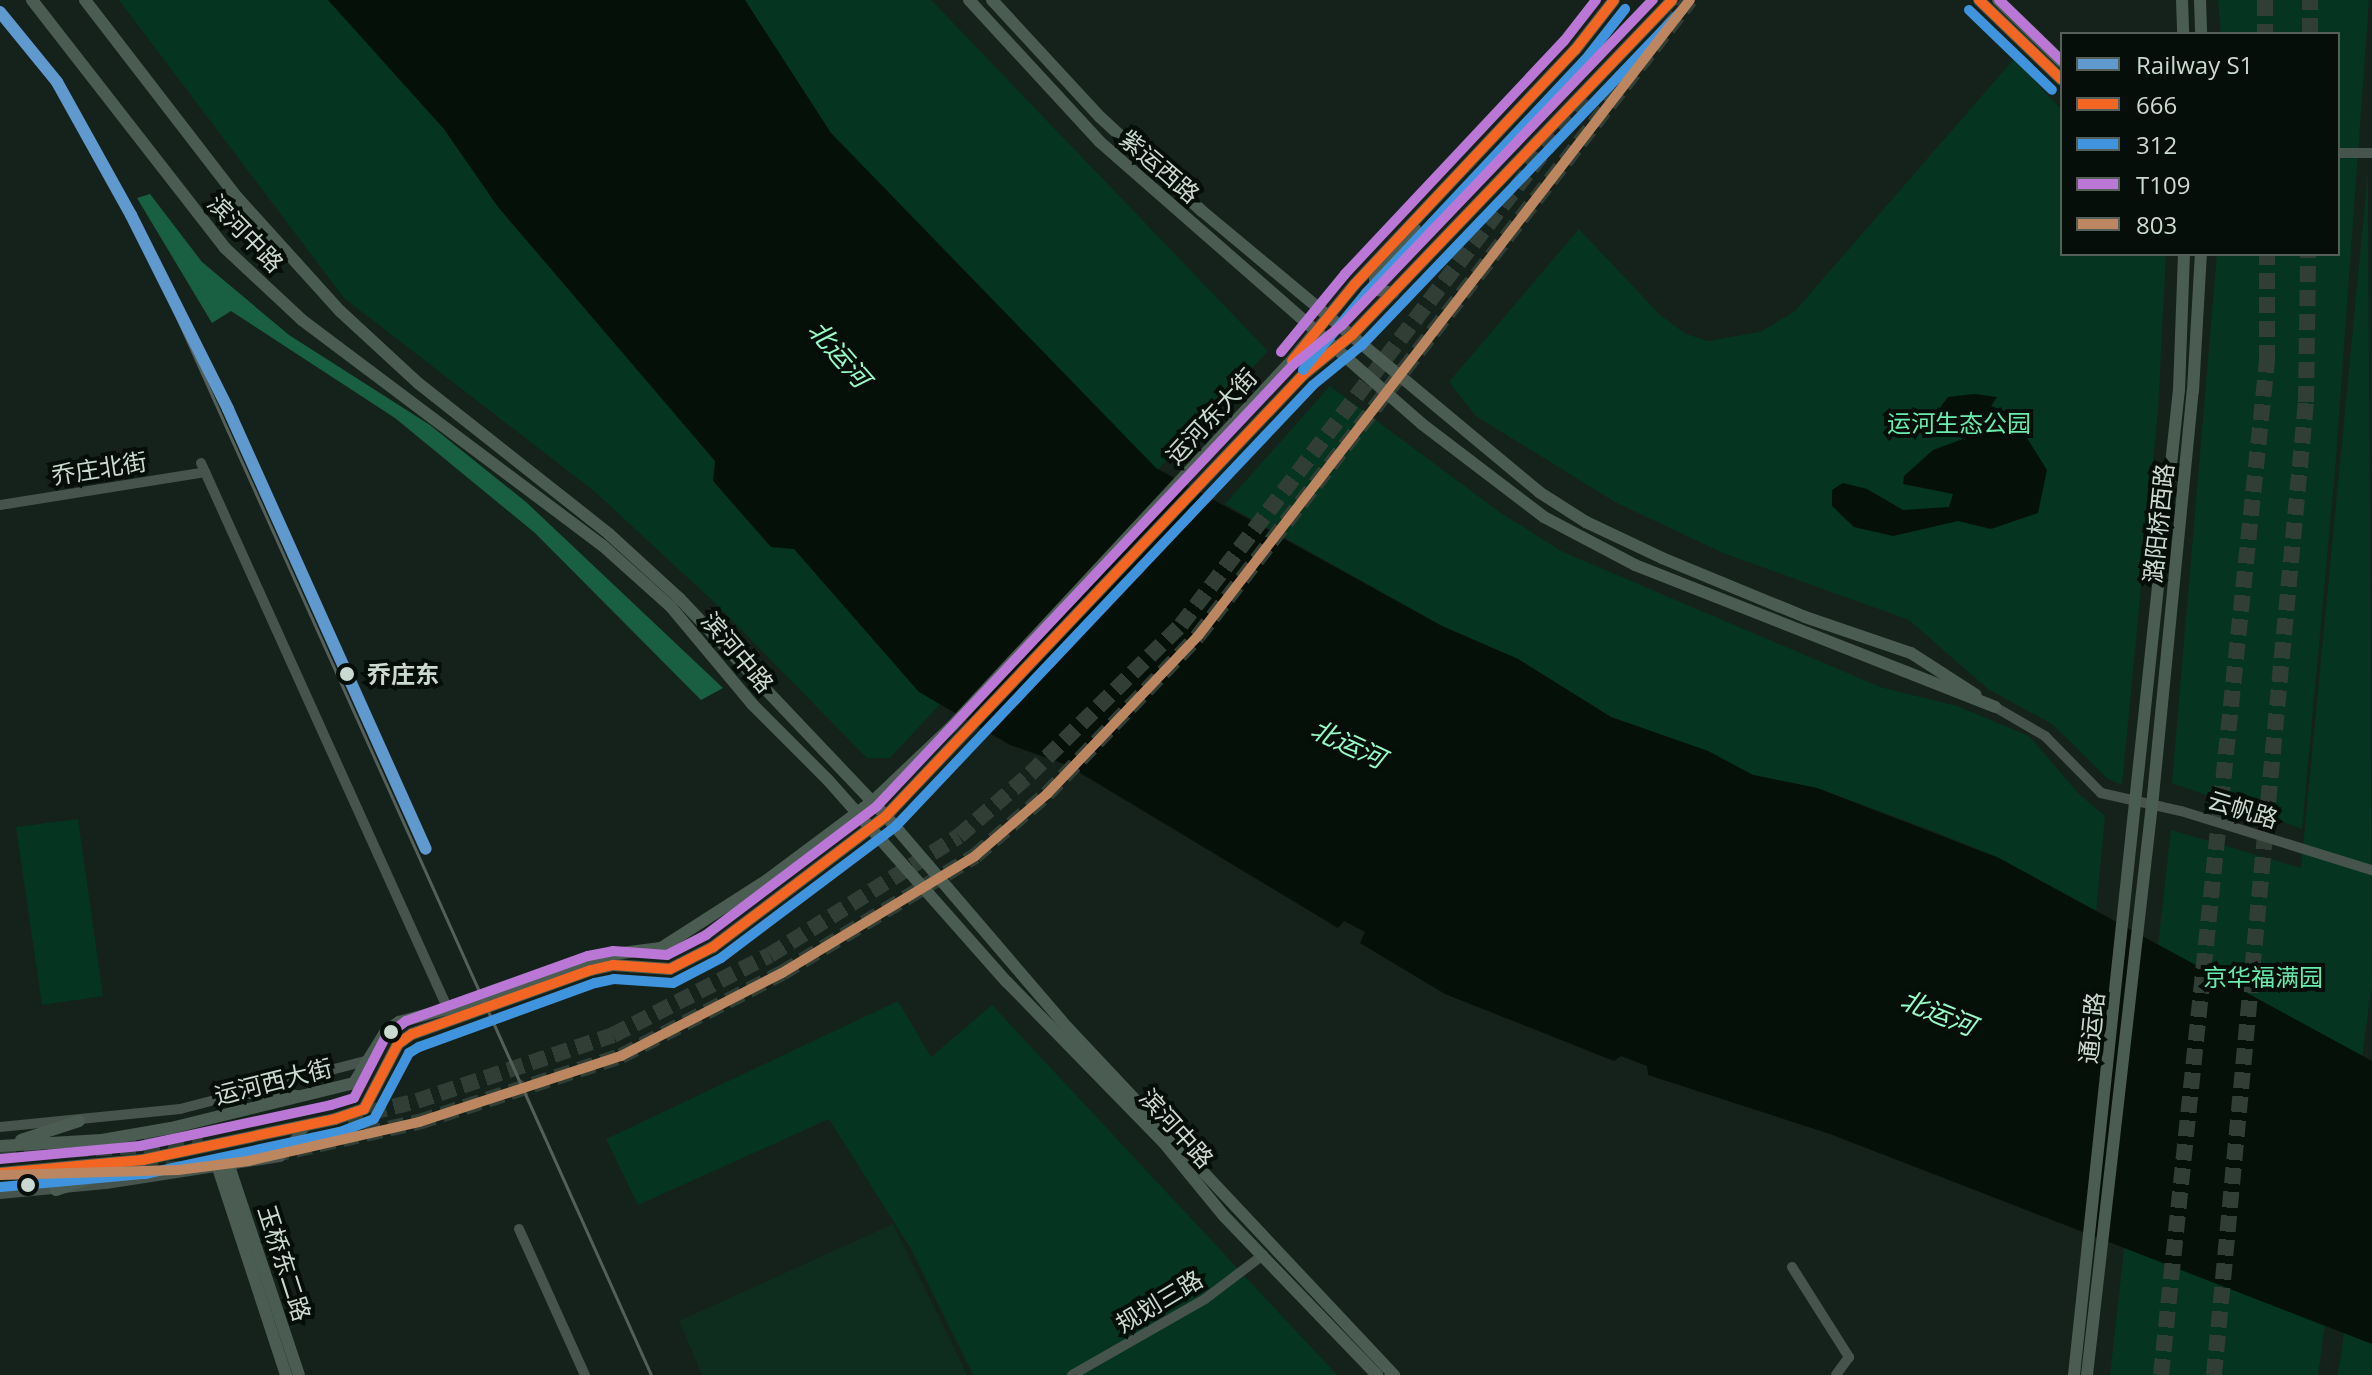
<!DOCTYPE html>
<html>
<head>
<meta charset="utf-8">
<style>
  body { margin:0 }
  #map { position:relative; width:2372px; height:1375px; overflow:hidden; background:#15221b; font-family:"Open Sans","Noto Sans SC",sans-serif }
  div>[style] { position:absolute }
  [style*='--x'] { left:calc(var(--x)*1px); top:calc(var(--y)*1px); width:calc(var(--w)*1px); rotate:calc(var(--a)*1deg) }
  .built>* { inset:0; background:#0f2d1f }
  .green>* { inset:0; background:#053420 }
  .forest>* { inset:0; background:#195f41 }
  .water>* { inset:0; background:#051009 }
  .highway-tunnel>* { height:16px; margin-top:-8px; transform-origin:0; background:repeating-linear-gradient(90deg,#303e36 0 16px,transparent 0 24px) }
  .minor>* { height:10px; margin:-5px; padding:0 5px; transform-origin:5px; border-radius:5px; background:#47534d }
  .major>* { height:12px; margin:-6px; padding:0 6px; transform-origin:6px; border-radius:6px; background:#4b5d53 }
  .rail>* { height:3px; margin:-1.5px; padding:0 1.5px; transform-origin:1.5px; border-radius:1.5px; background:#555f5a }
  .bus-1>* { height:10px; margin:-5px; padding:0 5px; transform-origin:5px; border-radius:5px; background:#f26522 }
  .bus-2>* { height:10px; margin:-5px; padding:0 5px; transform-origin:5px; border-radius:5px; background:#4094de }
  .bus-3>* { height:10px; margin:-5px; padding:0 5px; transform-origin:5px; border-radius:5px; background:#ba77d6 }
  .bus-4>* { height:10px; margin:-5px; padding:0 5px; transform-origin:5px; border-radius:5px; background:#bb8660 }
  .rail-1>* { height:12px; margin:-6px; padding:0 6px; transform-origin:6px; border-radius:6px; background:#5f99ce }
  .dots>* { width:22px; height:22px; translate:-50% -50%; box-sizing:border-box; border:4px solid #050e09; border-radius:50% }
  span { translate:-50% -50%; white-space:nowrap; text-align:center; line-height:1.15; -webkit-text-stroke:8px #050e09; paint-order:stroke }
  .street-label { font-size:24px; color:#cbdad1 }
  .park-label { font-size:24px; color:#68ebac }
  .stop-label { font-size:24px; color:#cbdad1; font-weight:700 }
  .left { translate:0 -50%; text-align:left }
  .water-label { font-size:26px; color:#98fbc7; font-style:italic }
  .legend { position:absolute; left:2060px; top:32px; width:280px; height:224px; box-sizing:border-box; background:#050e09; border:2px solid #546059; margin:0; padding:10px 14px; list-style:none; font-size:24px; color:#cbdad1 }
  .legend li { display:flex; align-items:center; gap:16px; height:40px }
  .legend b { width:40px; border:2px solid #546059 }
</style>
</head>
<body>
<div id="map">
  <div class="built">
    <i style="clip-path:polygon(893px 1224px,967px 1375px,702px 1375px,679px 1321px)"></i>
  </div>
  <div class="green">
    <i style="clip-path:polygon(119px 0,931px 0,1268px 351px,890px 758px,867px 758px,712px 600px,594px 491px,344px 298px)"></i>
    <i style="clip-path:polygon(2218px 0,2369px 0,2335px 471px,2302px 829px,2172px 783px,2217px 254px,2338px 254px,2338px 34px,2221px 34px)"></i>
    <i style="clip-path:polygon(2014px 59px,2062px 110px,2062px 254px,2166px 254px,2158px 410px,2122px 785px,2108px 779px,2052px 724px,1988px 689px,1909px 620px,1723px 553px,1615px 502px,1476px 416px,1449px 382px,1579px 229px,1660px 315px,1686px 334px,1708px 341px,1760px 332px,1795px 311px)"></i>
    <i style="clip-path:polygon(2368px 172px,2372px 985px,2318px 1375px,2110px 1375px,2171px 830px,2301px 868px)"></i>
    <i style="clip-path:polygon(1330px 386px,1498px 511px,1563px 552px,1880px 687px,1957px 706px,2029px 736px,2079px 794px,2105px 816px,2096px 912px,1999px 858px,1933px 831px,1817px 788px,1753px 775px,1708px 751px,1611px 717px,1518px 659px,1442px 626px,1225px 504px)"></i>
    <i style="clip-path:polygon(78px 819px,103px 996px,42px 1005px,16px 827px)"></i>
    <i style="clip-path:polygon(898px 1001px,931px 1057px,992px 1005px,1337px 1375px,973px 1375px,911px 1249px,829px 1119px,638px 1205px,606px 1139px)"></i>
    <i style="clip-path:polygon(2372px 1098px,2372px 1375px,2337px 1375px,2341px 1357px)"></i>
  </div>
  <div class="forest">
    <i style="clip-path:polygon(150px 194px,202px 262px,289px 335px,430px 425px,526px 502px,723px 688px,701px 700px,535px 533px,395px 418px,231px 311px,212px 323px,137px 198px)"></i>
  </div>
  <div class="water">
    <i style="clip-path:polygon(328px 0,745px 0,831px 133px,1156px 468px,1442px 626px,1518px 659px,1611px 717px,1708px 751px,1753px 775px,1817px 788px,1999px 858px,2372px 1061px,2372px 1344px,1830px 1134px,1648px 1075px,1647px 1066px,1621px 1056px,1614px 1061px,1445px 994px,1360px 943px,1365px 932px,1344px 921px,1338px 928px,1067px 765px,1010px 745px,919px 692px,794px 549px,771px 547px,713px 481px,715px 461px,498px 207px,444px 129px)"></i>
    <i style="clip-path:polygon(1974px 394px,1997px 397px,1991px 406px,2012px 414px,2047px 470px,2038px 513px,1991px 529px,1958px 521px,1893px 536px,1854px 527px,1832px 506px,1832px 490px,1843px 483px,1867px 489px,1903px 510px,1949px 507px,1953px 494px,1903px 484px,1904px 476px,1933px 450px,1963px 439px,1957px 428px,1940px 420px,1941px 406px,1948px 397px)"></i>
  </div>
  <div class="highway-tunnel">
    <i style="--x:2265;--y:0;--w:34;--a:90"></i>
    <i style="--x:2310;--y:34;--w:34;--a:-90"></i>
    <i style="--x:347;--y:1118;--w:72;--a:-13.7"></i>
    <i style="--x:417;--y:1101;--w:207;--a:-18.6"></i>
    <i style="--x:613;--y:1035;--w:176;--a:-27"></i>
    <i style="--x:770;--y:955;--w:223;--a:-32.2"></i>
    <i style="--x:959;--y:836;--w:94;--a:-41.1"></i>
    <i style="--x:1030;--y:774;--w:212;--a:-44.6"></i>
    <i style="--x:1181;--y:625;--w:669;--a:-52.53"></i>
    <i style="--x:0;--y:1153;--w:203;--a:-2.8"></i>
    <i style="--x:272;--y:1155;--w:151;--a:-12.7"></i>
    <i style="--x:419;--y:1122;--w:213;--a:-18.1"></i>
    <i style="--x:621;--y:1056;--w:181;--a:-27.3"></i>
    <i style="--x:782;--y:973;--w:226;--a:-31.2"></i>
    <i style="--x:975;--y:856;--w:95;--a:-40.7"></i>
    <i style="--x:1047;--y:794;--w:219;--a:-46.3"></i>
    <i style="--x:1198;--y:636;--w:804;--a:-52.28"></i>
    <i style="--x:46;--y:1173;--w:136;--a:-1.7"></i>
    <i style="--x:2161;--y:1375;--w:1020;--a:-84.03"></i>
    <i style="--x:2267;--y:361;--w:107;--a:-90"></i>
    <i style="--x:2214;--y:1375;--w:977;--a:-84.6"></i>
    <i style="--x:2306;--y:402;--w:148;--a:-89.2"></i>
  </div>
  <div class="minor">
    <i style="--x:2338;--y:153;--w:34;--a:0"></i>
    <i style="--x:201;--y:463;--w:607;--a:65.67"></i>
    <i style="--x:0;--y:505;--w:208;--a:-9.1"></i>
    <i style="--x:1995;--y:707;--w:58;--a:30.1"></i>
    <i style="--x:2045;--y:736;--w:80;--a:45.5"></i>
    <i style="--x:2101;--y:793;--w:82;--a:12.7"></i>
    <i style="--x:2181;--y:811;--w:200;--a:17.2"></i>
    <i style="--x:0;--y:1127;--w:181;--a:-5.7"></i>
    <i style="--x:180;--y:1109;--w:196;--a:-14.5"></i>
    <i style="--x:0;--y:1194;--w:106;--a:-5.4"></i>
    <i style="--x:106;--y:1184;--w:176;--a:-8.8"></i>
    <i style="--x:280;--y:1157;--w:40;--a:-50"></i>
    <i style="--x:519;--y:1229;--w:160;--a:65.7"></i>
    <i style="--x:1792;--y:1267;--w:107;--a:57.7"></i>
    <i style="--x:1849;--y:1357;--w:22;--a:126"></i>
    <i style="--x:1072;--y:1375;--w:153;--a:-29.7"></i>
    <i style="--x:1205;--y:1299;--w:73;--a:-37.2"></i>
  </div>
  <div class="major">
    <i style="--x:32;--y:0;--w:314;--a:52.1"></i>
    <i style="--x:225;--y:248;--w:105;--a:43.1"></i>
    <i style="--x:302;--y:320;--w:375;--a:36.9"></i>
    <i style="--x:602;--y:545;--w:93;--a:41.9"></i>
    <i style="--x:671;--y:607;--w:126;--a:50.1"></i>
    <i style="--x:752;--y:704;--w:107;--a:45"></i>
    <i style="--x:828;--y:780;--w:270;--a:48.5"></i>
    <i style="--x:1007;--y:982;--w:225;--a:45.7"></i>
    <i style="--x:1164;--y:1143;--w:94;--a:50.6"></i>
    <i style="--x:1224;--y:1216;--w:221;--a:46.1"></i>
    <i style="--x:85;--y:0;--w:247;--a:52.4"></i>
    <i style="--x:236;--y:196;--w:155;--a:47.9"></i>
    <i style="--x:340;--y:311;--w:106;--a:42.7"></i>
    <i style="--x:418;--y:383;--w:243;--a:38.3"></i>
    <i style="--x:609;--y:534;--w:95;--a:42.4"></i>
    <i style="--x:679;--y:598;--w:301;--a:46.5"></i>
    <i style="--x:886;--y:816;--w:278;--a:49.4"></i>
    <i style="--x:1067;--y:1027;--w:478;--a:46.8"></i>
    <i style="--x:969;--y:0;--w:193;--a:47.3"></i>
    <i style="--x:1100;--y:142;--w:428;--a:41.2"></i>
    <i style="--x:1422;--y:424;--w:153;--a:37.3"></i>
    <i style="--x:1544;--y:517;--w:103;--a:27.8"></i>
    <i style="--x:1635;--y:565;--w:387;--a:21.5"></i>
    <i style="--x:992;--y:0;--w:159;--a:47.3"></i>
    <i style="--x:1100;--y:117;--w:139;--a:42.7"></i>
    <i style="--x:1202;--y:211;--w:439;--a:39.8"></i>
    <i style="--x:1539;--y:492;--w:56;--a:32.6"></i>
    <i style="--x:1586;--y:522;--w:84;--a:25.3"></i>
    <i style="--x:1662;--y:558;--w:155;--a:22.4"></i>
    <i style="--x:1805;--y:617;--w:112;--a:18.8"></i>
    <i style="--x:1911;--y:653;--w:77;--a:32.9"></i>
    <i style="--x:1979;--y:0;--w:115;--a:43.9"></i>
    <i style="--x:1998;--y:0;--w:89;--a:44.1"></i>
    <i style="--x:2182;--y:0;--w:34;--a:88"></i>
    <i style="--x:2200;--y:0;--w:34;--a:88"></i>
    <i style="--x:1393;--y:293;--w:15;--a:-169"></i>
    <i style="--x:1378;--y:290;--w:11;--a:-105"></i>
    <i style="--x:1375;--y:279;--w:64;--a:-51.3"></i>
    <i style="--x:250;--y:1093;--w:47;--a:3.7"></i>
    <i style="--x:21;--y:1140;--w:61;--a:-18.1"></i>
    <i style="--x:0;--y:1146;--w:102;--a:-3.4"></i>
    <i style="--x:102;--y:1140;--w:70;--a:-9.9"></i>
    <i style="--x:171;--y:1128;--w:188;--a:-13.8"></i>
    <i style="--x:354;--y:1083;--w:61;--a:-58.4"></i>
    <i style="--x:386;--y:1031;--w:16;--a:-35"></i>
    <i style="--x:399;--y:1022;--w:121;--a:-15.3"></i>
    <i style="--x:516;--y:990;--w:104;--a:-20.2"></i>
    <i style="--x:614;--y:954;--w:47;--a:-7.3"></i>
    <i style="--x:661;--y:948;--w:126;--a:-32.7"></i>
    <i style="--x:767;--y:880;--w:132;--a:-36.7"></i>
    <i style="--x:873;--y:801;--w:110;--a:-43.5"></i>
    <i style="--x:953;--y:725;--w:492;--a:-47.1"></i>
    <i style="--x:1288;--y:365;--w:105;--a:-50.4"></i>
    <i style="--x:1355;--y:284;--w:321;--a:-46.8"></i>
    <i style="--x:1575;--y:50;--w:63;--a:-52"></i>
    <i style="--x:229;--y:1166;--w:220;--a:71.5"></i>
    <i style="--x:218;--y:1168;--w:218;--a:71.8"></i>
    <i style="--x:0;--y:1173;--w:143;--a:-5.2"></i>
    <i style="--x:142;--y:1160;--w:197;--a:-12"></i>
    <i style="--x:335;--y:1119;--w:31;--a:-19"></i>
    <i style="--x:364;--y:1109;--w:73;--a:-62.4"></i>
    <i style="--x:398;--y:1044;--w:17;--a:-36"></i>
    <i style="--x:412;--y:1034;--w:190;--a:-19.7"></i>
    <i style="--x:591;--y:970;--w:23;--a:-13"></i>
    <i style="--x:613;--y:965;--w:57;--a:4"></i>
    <i style="--x:670;--y:969;--w:48;--a:-27.1"></i>
    <i style="--x:713;--y:947;--w:217;--a:-37.1"></i>
    <i style="--x:886;--y:816;--w:607;--a:-46.6"></i>
    <i style="--x:1303;--y:375;--w:63;--a:-39.2"></i>
    <i style="--x:1352;--y:335;--w:463;--a:-46.3"></i>
    <i style="--x:56;--y:1190;--w:65;--a:-19"></i>
    <i style="--x:2074;--y:1375;--w:991;--a:-83.92"></i>
    <i style="--x:2179;--y:390;--w:136;--a:-87.9"></i>
    <i style="--x:2087;--y:1375;--w:583;--a:-83.5"></i>
    <i style="--x:2153;--y:796;--w:407;--a:-84.4"></i>
    <i style="--x:2193;--y:391;--w:137;--a:-86.7"></i>
  </div>
  <div class="rail">
    <i style="--x:131;--y:215;--w:1271;--a:65.85"></i>
  </div>
  <div class="bus-1">
    <i style="--x:1979;--y:0;--w:115;--a:43.9"></i>
    <i style="--x:1292;--y:361;--w:99;--a:-50.7"></i>
    <i style="--x:1355;--y:284;--w:321;--a:-46.8"></i>
    <i style="--x:1575;--y:50;--w:63;--a:-52"></i>
    <i style="--x:0;--y:1173;--w:143;--a:-5.2"></i>
    <i style="--x:142;--y:1160;--w:197;--a:-12"></i>
    <i style="--x:335;--y:1119;--w:31;--a:-19"></i>
    <i style="--x:364;--y:1109;--w:73;--a:-62.4"></i>
    <i style="--x:398;--y:1044;--w:17;--a:-36"></i>
    <i style="--x:412;--y:1034;--w:190;--a:-19.7"></i>
    <i style="--x:591;--y:970;--w:23;--a:-13"></i>
    <i style="--x:613;--y:965;--w:57;--a:4"></i>
    <i style="--x:670;--y:969;--w:48;--a:-27.1"></i>
    <i style="--x:713;--y:947;--w:217;--a:-37.1"></i>
    <i style="--x:886;--y:816;--w:607;--a:-46.6"></i>
    <i style="--x:1303;--y:375;--w:63;--a:-39.2"></i>
    <i style="--x:1352;--y:335;--w:463;--a:-46.3"></i>
  </div>
  <div class="bus-2">
    <i style="--x:1969;--y:10;--w:115;--a:43.9"></i>
    <i style="--x:1303;--y:370;--w:99;--a:-50.7"></i>
    <i style="--x:1366;--y:293;--w:320;--a:-46.8"></i>
    <i style="--x:1585;--y:60;--w:65;--a:-51.9"></i>
    <i style="--x:1;--y:1187;--w:145;--a:-5.2"></i>
    <i style="--x:145;--y:1174;--w:199;--a:-12.2"></i>
    <i style="--x:340;--y:1132;--w:36;--a:-21"></i>
    <i style="--x:374;--y:1119;--w:75;--a:-62.1"></i>
    <i style="--x:409;--y:1053;--w:12;--a:-31"></i>
    <i style="--x:419;--y:1047;--w:187;--a:-20"></i>
    <i style="--x:595;--y:983;--w:19;--a:-12"></i>
    <i style="--x:614;--y:979;--w:59;--a:3.9"></i>
    <i style="--x:673;--y:983;--w:54;--a:-27.5"></i>
    <i style="--x:721;--y:958;--w:219;--a:-37"></i>
    <i style="--x:896;--y:826;--w:607;--a:-46.6"></i>
    <i style="--x:1313;--y:385;--w:63;--a:-39.2"></i>
    <i style="--x:1362;--y:345;--w:463;--a:-46.3"></i>
  </div>
  <div class="bus-3">
    <i style="--x:1999;--y:0;--w:88;--a:44.1"></i>
    <i style="--x:1281;--y:352;--w:101;--a:-50.6"></i>
    <i style="--x:1345;--y:274;--w:320;--a:-46.8"></i>
    <i style="--x:1564;--y:41;--w:52;--a:-52"></i>
    <i style="--x:0;--y:1159;--w:141;--a:-5.3"></i>
    <i style="--x:140;--y:1146;--w:195;--a:-12.1"></i>
    <i style="--x:331;--y:1105;--w:24;--a:-17"></i>
    <i style="--x:354;--y:1098;--w:70;--a:-62.7"></i>
    <i style="--x:386;--y:1036;--w:25;--a:-37"></i>
    <i style="--x:406;--y:1021;--w:193;--a:-19.7"></i>
    <i style="--x:588;--y:956;--w:25;--a:-11"></i>
    <i style="--x:613;--y:951;--w:54;--a:4.2"></i>
    <i style="--x:667;--y:955;--w:44;--a:-27.1"></i>
    <i style="--x:706;--y:935;--w:214;--a:-37"></i>
    <i style="--x:877;--y:806;--w:606;--a:-46.67"></i>
    <i style="--x:1293;--y:365;--w:63;--a:-39.2"></i>
    <i style="--x:1342;--y:325;--w:450;--a:-46.3"></i>
  </div>
  <div class="bus-4">
    <i style="--x:0;--y:1175;--w:178;--a:-1.6"></i>
    <i style="--x:178;--y:1170;--w:71;--a:-7.3"></i>
    <i style="--x:248;--y:1161;--w:175;--a:-12.8"></i>
    <i style="--x:419;--y:1122;--w:213;--a:-18.1"></i>
    <i style="--x:621;--y:1056;--w:181;--a:-27.3"></i>
    <i style="--x:782;--y:973;--w:226;--a:-31.2"></i>
    <i style="--x:975;--y:856;--w:95;--a:-40.7"></i>
    <i style="--x:1047;--y:794;--w:219;--a:-46.3"></i>
    <i style="--x:1198;--y:636;--w:804;--a:-52.28"></i>
  </div>
  <div class="rail-1">
    <i style="--x:0;--y:12;--w:90;--a:50.8"></i>
    <i style="--x:57;--y:82;--w:152;--a:60.9"></i>
    <i style="--x:131;--y:215;--w:217;--a:63.4"></i>
    <i style="--x:228;--y:409;--w:482;--a:65.8"></i>
  </div>
  <div class="dots">
    <i style="left:347px;top:674px;background:#cbdad1"></i>
    <i style="left:391px;top:1032px;background:#cbdad1"></i>
    <i style="left:28px;top:1185px;background:#cbdad1"></i>
  </div>
  <div class="street-label">
    <span style="left:1160px;top:166px;rotate:41deg">紫运西路</span>
    <span style="left:246px;top:233px;rotate:46deg">滨河中路</span>
    <span style="left:1211px;top:416px;rotate:-47deg">运河东大街</span>
    <span style="left:99px;top:468px;rotate:-9deg">乔庄北街</span>
    <span style="left:2158px;top:523px;rotate:-84deg">潞阳桥西路</span>
    <span style="left:738px;top:652px;rotate:50deg">滨河中路</span>
    <span style="left:2243px;top:809px;rotate:17deg">云帆路</span>
    <span style="left:2091px;top:1028px;rotate:-84deg">通运路</span>
    <span style="left:273px;top:1081px;rotate:-14deg">运河西大街</span>
    <span style="left:1177px;top:1128px;rotate:48deg">滨河中路</span>
    <span style="left:285px;top:1263px;rotate:72deg">玉桥东二路</span>
    <span style="left:1159px;top:1301px;rotate:-31deg">规划三路</span>
  </div>
  <div class="park-label">
    <span style="left:1959px;top:423px">运河生态公园</span>
    <span style="left:2263px;top:977px">京华福满园</span>
  </div>
  <div class="stop-label">
    <span class="left" style="left:367px;top:674px">乔庄东</span>
  </div>
  <div class="water-label">
    <span style="left:839px;top:354px;rotate:49deg">北运河</span>
    <span style="left:1348px;top:744px;rotate:25deg">北运河</span>
    <span style="left:1938px;top:1013px;rotate:22deg">北运河</span>
  </div>
  <ul class="legend">
  <li><b style="height:10px;background:#5f99ce"></b>Railway S1</li>
  <li><b style="height:10px;background:#f26522"></b>666</li>
  <li><b style="height:10px;background:#4094de"></b>312</li>
  <li><b style="height:10px;background:#ba77d6"></b>T109</li>
  <li><b style="height:10px;background:#bb8660"></b>803</li>
  </ul>
</div>
</body>
</html>
